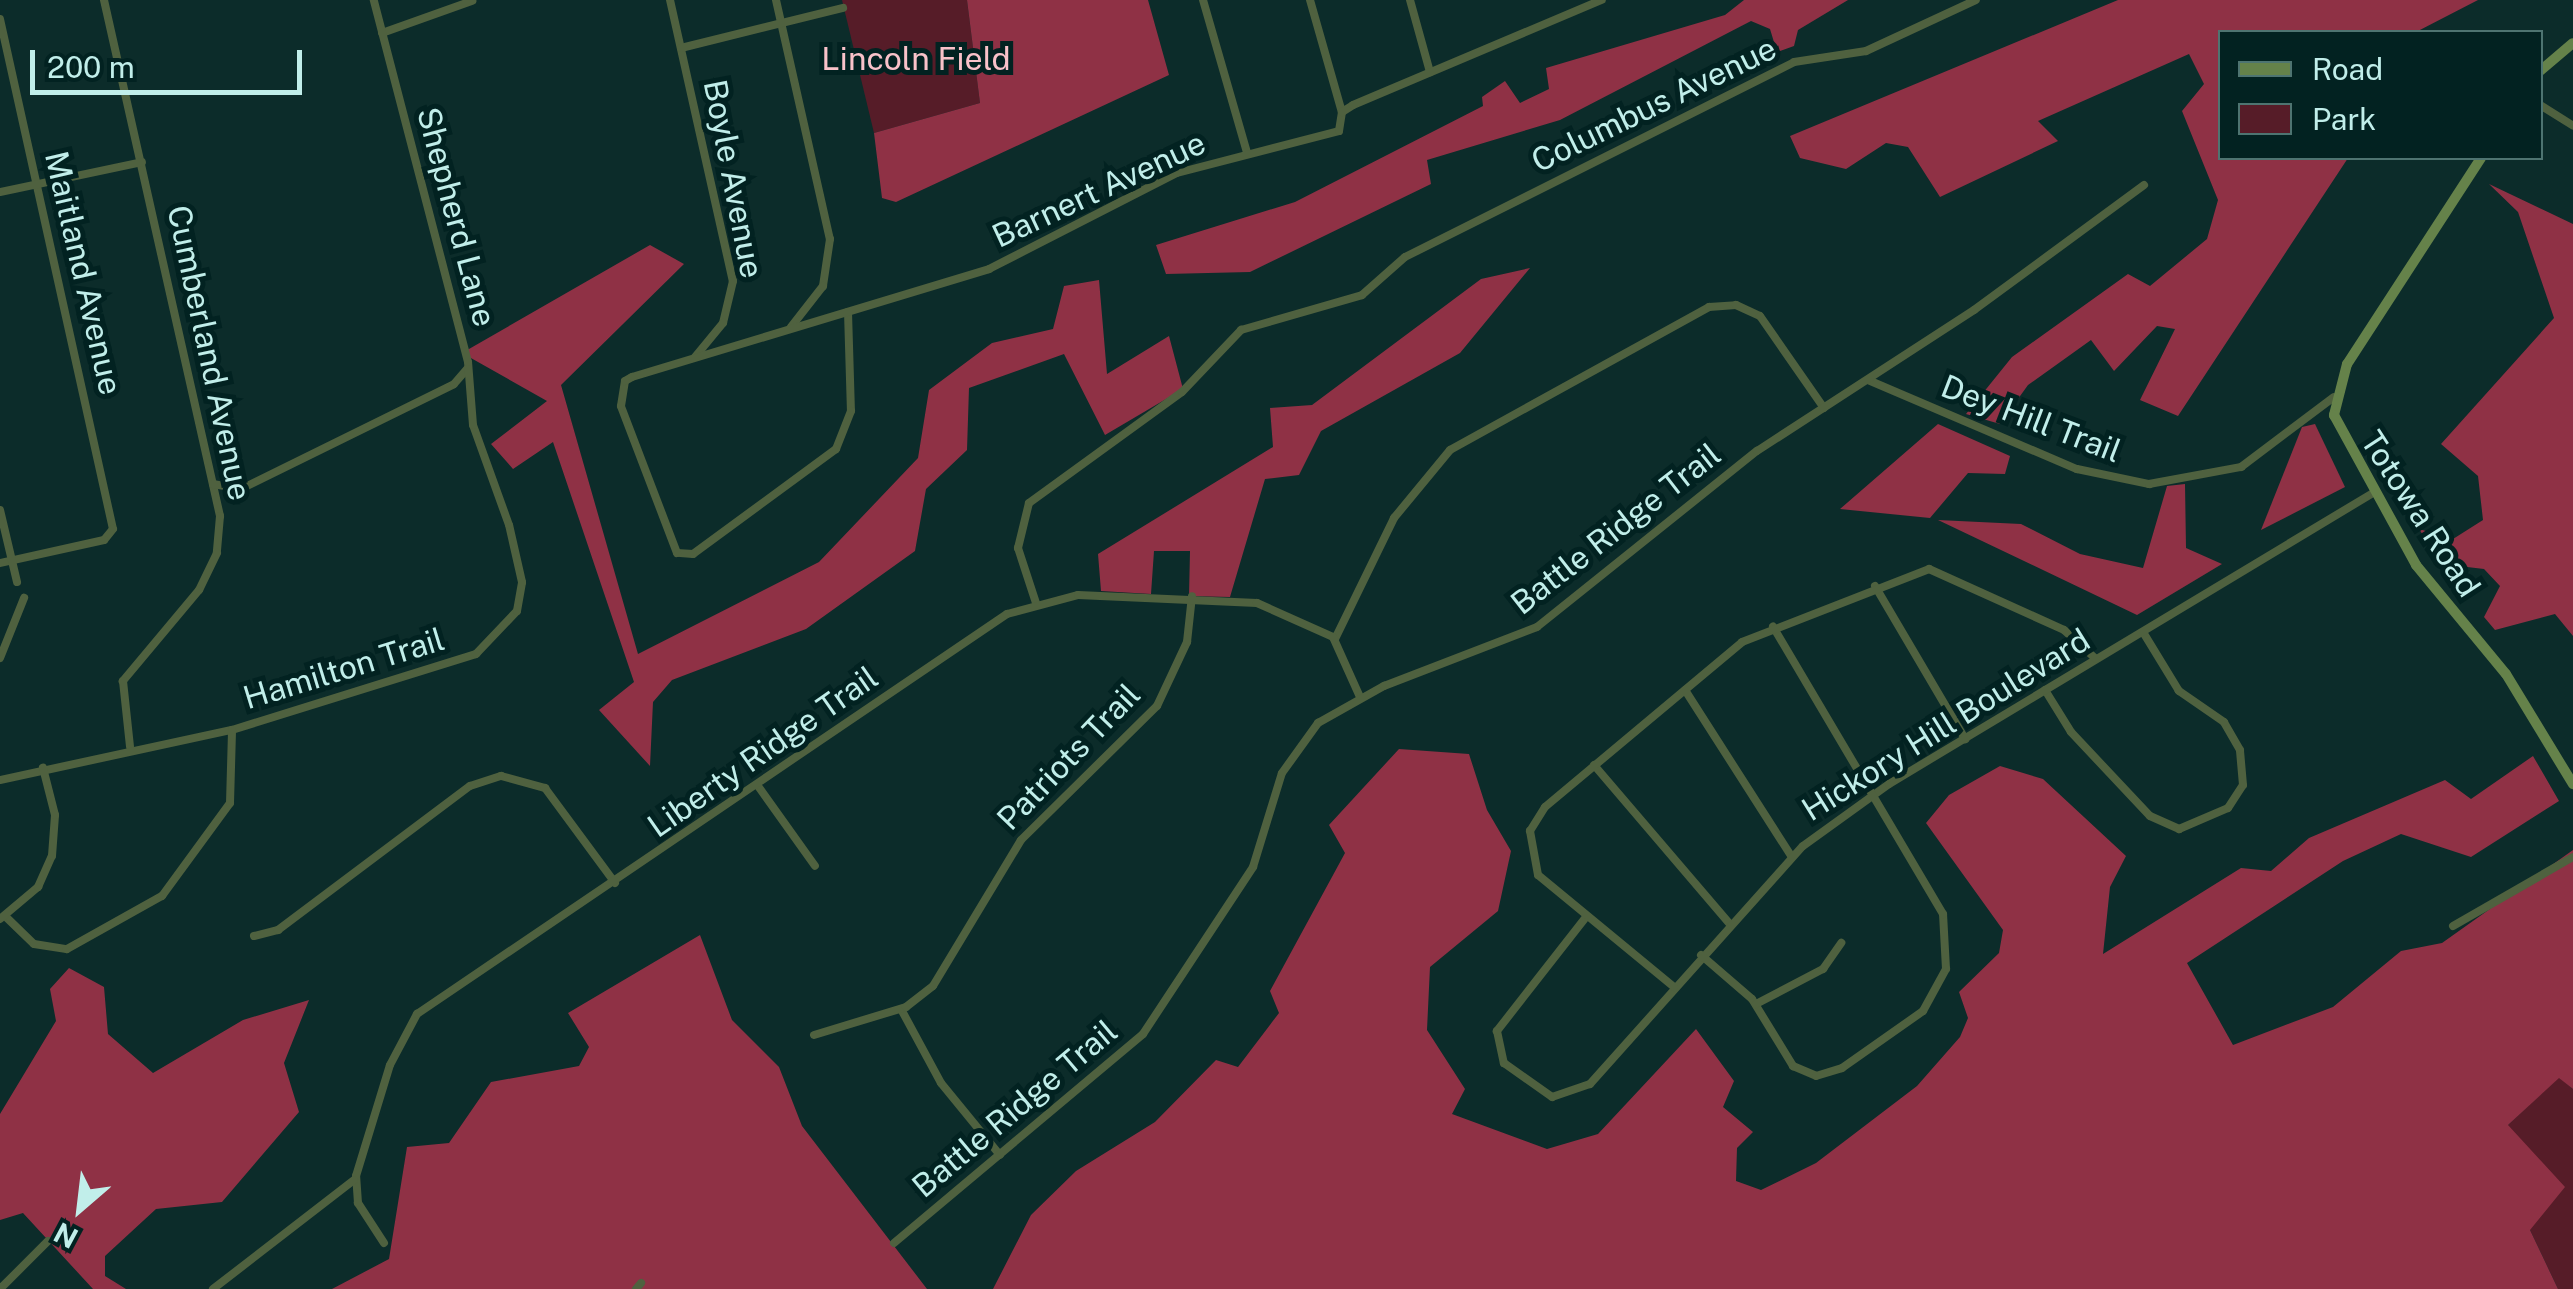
<!DOCTYPE html>
<html>
<head>
<meta charset="utf-8">
<style>
  body { margin:0 }
  #map { position:relative; width:2573px; height:1289px; overflow:hidden; background:#0c2c2a; font-family:"Public Sans",sans-serif }
  div>[style] { position:absolute }
  [style*='--x'] { left:calc(var(--x)*1px); top:calc(var(--y)*1px); width:calc(var(--w)*1px); rotate:calc(var(--a)*1deg) }
  .green>* { inset:0; background:#561c28 }
  .forest>* { inset:0; background:#8f3145 }
  .minor>* { height:8px; margin:-4px; padding:0 4px; transform-origin:4px; border-radius:4px; background:#4f613f }
  .secondary>* { height:10px; margin:-5px; padding:0 5px; transform-origin:5px; border-radius:5px; background:#65824a }
  span { translate:-50% -50%; white-space:nowrap; text-align:center; line-height:1.15; -webkit-text-stroke:10px #022221; paint-order:stroke }
  .park-label { font-size:32px; color:#f9c2c9 }
  .street-label { font-size:32px; color:#c1eeea }
  .legend { position:absolute; left:2218px; top:30px; width:325px; height:130px; box-sizing:border-box; background:#022221; border:2px solid #4e7471; margin:0; padding:12px 18px; list-style:none; font-size:30px; color:#c1eeea }
  .legend li { display:flex; align-items:center; gap:20px; height:50px }
  .legend b { width:50px; border:2px solid #4e7471 }
  .north { position:absolute; left:30px; top:1159px; width:100px; height:100px; -webkit-text-stroke:8px #022221; paint-order:stroke; rotate:208deg; font-size:28px; font-weight:700; line-height:40px; text-align:center; color:#c1eeea }
  .north::after { content:''; display:block; margin:auto; width:35px; height:45px; background:#c1eeea; clip-path:polygon(50% 0,100% 100%,50% 72%,0 100%) }
  .scale { position:absolute; left:30px; top:50px; width:272px; height:45px; box-sizing:border-box; border:5px solid #c1eeea; border-top:0; padding-left:12px; font-size:30px; line-height:35px; white-space:nowrap; color:#c1eeea; -webkit-text-stroke:8px #022221; paint-order:stroke }
</style>
</head>
<body>
<div id="map">
  <div class="green">
    <i style="clip-path:polygon(842px 0,967px 0,980px 103px,874px 133px)"></i>
    <i style="clip-path:polygon(2559px 1077px,2573px 1089px,2573px 1289px,2558px 1289px,2530px 1230px,2508px 1125px)"></i>
  </div>
  <div class="forest">
    <i style="clip-path:polygon(967px 0,1148px 0,1169px 75px,896px 202px,882px 198px,874px 133px,980px 103px)"></i>
    <i style="clip-path:polygon(1744px 0,1848px 0,1798px 30px,1794px 46px,1777px 52px,1770px 29px,1751px 21px,1560px 120px,1427px 160px,1431px 184px,1250px 272px,1166px 274px,1156px 245px,1295px 202px,1483px 106px,1482px 97px,1505px 81px,1520px 103px,1549px 89px,1546px 68px,1725px 15px)"></i>
    <i style="clip-path:polygon(2118px 0,2478px 0,2416px 32px,2220px 32px,2220px 158px,2348px 158px,2178px 416px,2140px 400px,2175px 329px,2157px 326px,2114px 371px,2091px 340px,2028px 385px,2000px 424px,1966px 414px,2012px 357px,2128px 274px,2150px 286px,2207px 239px,2218px 200px,2182px 111px,2204px 84px,2189px 54px,2038px 121px,2058px 141px,1940px 197px,1908px 147px,1886px 143px,1846px 169px,1800px 158px,1790px 136px)"></i>
    <i style="clip-path:polygon(2489px 184px,2573px 224px,2573px 636px,2555px 614px,2495px 630px,2484px 617px,2500px 586px,2484px 569px,2442px 564px,2419px 529px,2453px 539px,2483px 520px,2478px 476px,2441px 444px,2554px 318px,2518px 212px)"></i>
    <i style="clip-path:polygon(650px 245px,684px 264px,561px 385px,638px 654px,819px 562px,918px 458px,929px 390px,992px 343px,1053px 329px,1064px 286px,1099px 280px,1107px 374px,1169px 336px,1183px 389px,1105px 435px,1064px 354px,969px 388px,967px 450px,926px 489px,915px 551px,806px 629px,672px 680px,653px 702px,650px 766px,599px 710px,634px 682px,553px 442px,513px 469px,491px 444px,547px 401px,462px 353px)"></i>
    <i style="clip-path:polygon(1530px 268px,1460px 353px,1321px 431px,1299px 475px,1265px 479px,1230px 597px,1189px 596px,1190px 551px,1154px 551px,1151px 594px,1101px 591px,1098px 554px,1273px 447px,1270px 408px,1312px 405px,1481px 279px)"></i>
    <i style="clip-path:polygon(1938px 424px,2010px 456px,2005px 474px,1968px 473px,1930px 518px,1840px 509px)"></i>
    <i style="clip-path:polygon(2315px 424px,2345px 487px,2261px 530px,2302px 427px)"></i>
    <i style="clip-path:polygon(2185px 484px,2186px 548px,2222px 564px,2137px 615px,1938px 520px,2021px 524px,2080px 554px,2143px 568px,2167px 486px)"></i>
    <i style="clip-path:polygon(1399px 749px,1469px 754px,1487px 810px,1511px 851px,1498px 911px,1430px 967px,1427px 1030px,1465px 1089px,1452px 1114px,1547px 1149px,1598px 1134px,1696px 1029px,1734px 1081px,1723px 1107px,1753px 1132px,1737px 1148px,1736px 1181px,1761px 1190px,1816px 1163px,1917px 1086px,1960px 1037px,1968px 1018px,1959px 992px,1999px 953px,2003px 930px,1926px 823px,1949px 795px,2000px 766px,2043px 779px,2126px 856px,2110px 887px,2103px 954px,2241px 868px,2271px 871px,2309px 838px,2445px 780px,2471px 799px,2533px 756px,2559px 801px,2471px 857px,2401px 834px,2343px 861px,2187px 963px,2233px 1045px,2333px 1007px,2401px 951px,2442px 943px,2573px 850px,2573px 1089px,2559px 1078px,2508px 1125px,2565px 1187px,2530px 1230px,2558px 1289px,993px 1289px,1031px 1215px,1076px 1171px,1155px 1122px,1216px 1060px,1238px 1067px,1279px 1013px,1270px 991px,1345px 853px,1329px 825px)"></i>
    <i style="clip-path:polygon(700px 935px,732px 1020px,779px 1067px,802px 1126px,927px 1289px,332px 1289px,389px 1259px,407px 1147px,449px 1143px,491px 1082px,579px 1066px,589px 1047px,568px 1013px)"></i>
    <i style="clip-path:polygon(69px 968px,104px 987px,108px 1034px,153px 1073px,243px 1020px,309px 1000px,284px 1063px,299px 1112px,222px 1202px,156px 1209px,105px 1256px,105px 1276px,126px 1289px,93px 1289px,23px 1213px,0 1220px,0 1114px,56px 1021px,50px 989px)"></i>
  </div>
  <div class="minor">
    <i style="--x:104;--y:0;--w:529;--a:77.33"></i>
    <i style="--x:220;--y:516;--w:37;--a:95"></i>
    <i style="--x:217;--y:553;--w:41;--a:115.9"></i>
    <i style="--x:199;--y:590;--w:119;--a:129.9"></i>
    <i style="--x:123;--y:681;--w:66;--a:83.9"></i>
    <i style="--x:670;--y:0;--w:288;--a:77.4"></i>
    <i style="--x:733;--y:281;--w:43;--a:103.4"></i>
    <i style="--x:723;--y:323;--w:44;--a:129.5"></i>
    <i style="--x:776;--y:0;--w:245;--a:77.3"></i>
    <i style="--x:830;--y:239;--w:48;--a:98.5"></i>
    <i style="--x:823;--y:286;--w:52;--a:128"></i>
    <i style="--x:1203;--y:0;--w:158;--a:73.9"></i>
    <i style="--x:1310;--y:0;--w:116;--a:74.1"></i>
    <i style="--x:1410;--y:0;--w:75;--a:74.5"></i>
    <i style="--x:0;--y:19;--w:522;--a:77.51"></i>
    <i style="--x:113;--y:529;--w:14;--a:129"></i>
    <i style="--x:104;--y:540;--w:107;--a:167.5"></i>
    <i style="--x:382;--y:33;--w:96;--a:-19.6"></i>
    <i style="--x:681;--y:48;--w:167;--a:-13.9"></i>
    <i style="--x:2540;--y:105;--w:39;--a:32"></i>
    <i style="--x:0;--y:192;--w:145;--a:-11.9"></i>
    <i style="--x:848;--y:312;--w:99;--a:88.3"></i>
    <i style="--x:851;--y:411;--w:41;--a:111.5"></i>
    <i style="--x:836;--y:449;--w:177;--a:143.7"></i>
    <i style="--x:693;--y:554;--w:16;--a:-176"></i>
    <i style="--x:677;--y:553;--w:157;--a:-110.9"></i>
    <i style="--x:621;--y:406;--w:25;--a:-81"></i>
    <i style="--x:625;--y:381;--w:8;--a:-30"></i>
    <i style="--x:632;--y:377;--w:373;--a:-16.8"></i>
    <i style="--x:989;--y:269;--w:211;--a:-27.1"></i>
    <i style="--x:1177;--y:173;--w:167;--a:-14.5"></i>
    <i style="--x:1339;--y:131;--w:19;--a:-81"></i>
    <i style="--x:1342;--y:112;--w:13;--a:-32"></i>
    <i style="--x:1353;--y:105;--w:270;--a:-22.9"></i>
    <i style="--x:1868;--y:380;--w:227;--a:23.1"></i>
    <i style="--x:2077;--y:469;--w:74;--a:11.8"></i>
    <i style="--x:2149;--y:484;--w:94;--a:-10.5"></i>
    <i style="--x:2241;--y:467;--w:116;--a:-37"></i>
    <i style="--x:213;--y:484;--w:28;--a:10"></i>
    <i style="--x:241;--y:489;--w:237;--a:-26.2"></i>
    <i style="--x:454;--y:384;--w:21;--a:-49"></i>
    <i style="--x:0;--y:510;--w:74;--a:76.7"></i>
    <i style="--x:1875;--y:586;--w:178;--a:59.5"></i>
    <i style="--x:1036;--y:603;--w:58;--a:-108.1"></i>
    <i style="--x:1018;--y:548;--w:46;--a:-76.3"></i>
    <i style="--x:1029;--y:503;--w:189;--a:-36"></i>
    <i style="--x:1182;--y:392;--w:86;--a:-46.4"></i>
    <i style="--x:1241;--y:330;--w:126;--a:-16.1"></i>
    <i style="--x:1362;--y:295;--w:57;--a:-41.5"></i>
    <i style="--x:1405;--y:257;--w:435;--a:-26.6"></i>
    <i style="--x:1794;--y:62;--w:73;--a:-8.7"></i>
    <i style="--x:1866;--y:51;--w:121;--a:-24.9"></i>
    <i style="--x:1335;--y:639;--w:135;--a:-64"></i>
    <i style="--x:1394;--y:518;--w:88;--a:-50.5"></i>
    <i style="--x:1450;--y:450;--w:296;--a:-28.9"></i>
    <i style="--x:1709;--y:307;--w:27;--a:-4"></i>
    <i style="--x:1736;--y:305;--w:26;--a:25"></i>
    <i style="--x:1760;--y:316;--w:112;--a:55.2"></i>
    <i style="--x:0;--y:658;--w:65;--a:-68.2"></i>
    <i style="--x:1685;--y:690;--w:197;--a:57.4"></i>
    <i style="--x:2045;--y:690;--w:49;--a:58.2"></i>
    <i style="--x:2071;--y:732;--w:115;--a:46.8"></i>
    <i style="--x:2150;--y:816;--w:32;--a:24"></i>
    <i style="--x:2179;--y:829;--w:53;--a:-23.2"></i>
    <i style="--x:2228;--y:808;--w:27;--a:-57"></i>
    <i style="--x:2243;--y:785;--w:35;--a:-95"></i>
    <i style="--x:2240;--y:750;--w:32;--a:-120"></i>
    <i style="--x:2224;--y:722;--w:55;--a:-145.4"></i>
    <i style="--x:2179;--y:691;--w:69;--a:-121.4"></i>
    <i style="--x:1594;--y:765;--w:208;--a:49.5"></i>
    <i style="--x:0;--y:780;--w:237;--a:-12.2"></i>
    <i style="--x:232;--y:730;--w:256;--a:-17.3"></i>
    <i style="--x:476;--y:654;--w:59;--a:-46.4"></i>
    <i style="--x:517;--y:611;--w:29;--a:-80"></i>
    <i style="--x:522;--y:582;--w:58;--a:-102.8"></i>
    <i style="--x:509;--y:525;--w:106;--a:-109.8"></i>
    <i style="--x:473;--y:425;--w:63;--a:-94.5"></i>
    <i style="--x:468;--y:362;--w:374;--a:-104.6"></i>
    <i style="--x:758;--y:786;--w:98;--a:54.5"></i>
    <i style="--x:5;--y:916;--w:40;--a:44"></i>
    <i style="--x:34;--y:944;--w:33;--a:9"></i>
    <i style="--x:67;--y:949;--w:109;--a:-29.2"></i>
    <i style="--x:162;--y:896;--w:115;--a:-53.8"></i>
    <i style="--x:230;--y:803;--w:73;--a:-88.4"></i>
    <i style="--x:1586;--y:917;--w:145;--a:128"></i>
    <i style="--x:1497;--y:1031;--w:33;--a:78"></i>
    <i style="--x:1504;--y:1063;--w:59;--a:35.3"></i>
    <i style="--x:1552;--y:1097;--w:40;--a:-18.9"></i>
    <i style="--x:1590;--y:1084;--w:319;--a:-48.2"></i>
    <i style="--x:1803;--y:846;--w:106;--a:-35.8"></i>
    <i style="--x:1889;--y:784;--w:565;--a:-31.02"></i>
    <i style="--x:0;--y:919;--w:50;--a:-40.1"></i>
    <i style="--x:38;--y:887;--w:34;--a:-66"></i>
    <i style="--x:52;--y:856;--w:41;--a:-85.8"></i>
    <i style="--x:55;--y:815;--w:49;--a:-104.3"></i>
    <i style="--x:2453;--y:926;--w:138;--a:-29.9"></i>
    <i style="--x:254;--y:936;--w:25;--a:-14"></i>
    <i style="--x:278;--y:930;--w:240;--a:-36.9"></i>
    <i style="--x:470;--y:786;--w:33;--a:-18"></i>
    <i style="--x:501;--y:776;--w:46;--a:15.3"></i>
    <i style="--x:545;--y:788;--w:118;--a:53.6"></i>
    <i style="--x:1701;--y:955;--w:67;--a:40.8"></i>
    <i style="--x:1752;--y:999;--w:79;--a:58.5"></i>
    <i style="--x:1793;--y:1066;--w:25;--a:23"></i>
    <i style="--x:1816;--y:1076;--w:27;--a:-17"></i>
    <i style="--x:1842;--y:1068;--w:99;--a:-35.1"></i>
    <i style="--x:1923;--y:1011;--w:48;--a:-61.3"></i>
    <i style="--x:1946;--y:969;--w:55;--a:-93.1"></i>
    <i style="--x:1943;--y:914;--w:334;--a:-120.6"></i>
    <i style="--x:1674;--y:987;--w:176;--a:-140.5"></i>
    <i style="--x:1538;--y:875;--w:45;--a:-100.3"></i>
    <i style="--x:1530;--y:831;--w:28;--a:-58"></i>
    <i style="--x:1545;--y:807;--w:257;--a:-39.9"></i>
    <i style="--x:1742;--y:642;--w:201;--a:-21.3"></i>
    <i style="--x:1929;--y:569;--w:148;--a:24.3"></i>
    <i style="--x:2064;--y:630;--w:43;--a:42.2"></i>
    <i style="--x:1756;--y:1004;--w:76;--a:-27.6"></i>
    <i style="--x:1823;--y:969;--w:32;--a:-55"></i>
    <i style="--x:901;--y:1009;--w:84;--a:61.6"></i>
    <i style="--x:941;--y:1083;--w:93;--a:50.7"></i>
    <i style="--x:814;--y:1035;--w:96;--a:-16.9"></i>
    <i style="--x:906;--y:1007;--w:34;--a:-38"></i>
    <i style="--x:933;--y:986;--w:170;--a:-58.9"></i>
    <i style="--x:1021;--y:840;--w:191;--a:-44.6"></i>
    <i style="--x:1157;--y:706;--w:71;--a:-64.9"></i>
    <i style="--x:1187;--y:642;--w:46;--a:-83.8"></i>
    <i style="--x:384;--y:1243;--w:48;--a:-123"></i>
    <i style="--x:358;--y:1203;--w:27;--a:-94"></i>
    <i style="--x:356;--y:1176;--w:116;--a:-73"></i>
    <i style="--x:390;--y:1065;--w:58;--a:-62.1"></i>
    <i style="--x:417;--y:1014;--w:713;--a:-34.14"></i>
    <i style="--x:1007;--y:614;--w:73;--a:-15"></i>
    <i style="--x:1078;--y:595;--w:179;--a:2.6"></i>
    <i style="--x:1257;--y:603;--w:83;--a:24.1"></i>
    <i style="--x:1333;--y:637;--w:66;--a:65.8"></i>
    <i style="--x:894;--y:1243;--w:325;--a:-40"></i>
    <i style="--x:1143;--y:1034;--w:200;--a:-56.6"></i>
    <i style="--x:1253;--y:867;--w:98;--a:-72.9"></i>
    <i style="--x:1282;--y:773;--w:62;--a:-54.2"></i>
    <i style="--x:1318;--y:723;--w:76;--a:-29.3"></i>
    <i style="--x:1384;--y:686;--w:164;--a:-21.1"></i>
    <i style="--x:1537;--y:627;--w:282;--a:-38.7"></i>
    <i style="--x:1757;--y:451;--w:259;--a:-33"></i>
    <i style="--x:1974;--y:310;--w:211;--a:-36.3"></i>
    <i style="--x:0;--y:1289;--w:68;--a:-45"></i>
    <i style="--x:213;--y:1289;--w:178;--a:-37.7"></i>
    <i style="--x:636;--y:1289;--w:8;--a:-50"></i>
  </div>
  <div class="secondary">
    <i style="--x:2540;--y:71;--w:43;--a:-40.3"></i>
    <i style="--x:2481;--y:158;--w:246;--a:123"></i>
    <i style="--x:2347;--y:364;--w:53;--a:104.3"></i>
    <i style="--x:2334;--y:415;--w:171;--a:61.3"></i>
    <i style="--x:2416;--y:565;--w:141;--a:50.5"></i>
    <i style="--x:2506;--y:674;--w:129;--a:58.7"></i>
  </div>
  <div class="park-label">
    <span style="left:916px;top:59px">Lincoln Field</span>
  </div>
  <div class="street-label">
    <span style="left:1654px;top:105px;rotate:-26deg">Columbus Avenue</span>
    <span style="left:733px;top:179px;rotate:79deg">Boyle Avenue</span>
    <span style="left:1099px;top:190px;rotate:-25deg">Barnert Avenue</span>
    <span style="left:456px;top:217px;rotate:75deg">Shepherd Lane</span>
    <span style="left:83px;top:273px;rotate:77deg">Maitland Avenue</span>
    <span style="left:209px;top:353px;rotate:78deg">Cumberland Avenue</span>
    <span style="left:2031px;top:419px;rotate:21deg">Dey Hill Trail</span>
    <span style="left:2420px;top:514px;rotate:57deg">Totowa Road</span>
    <span style="left:1616px;top:529px;rotate:-38deg">Battle Ridge Trail</span>
    <span style="left:344px;top:669px;rotate:-17deg">Hamilton Trail</span>
    <span style="left:1946px;top:725px;rotate:-32deg">Hickory Hill Boulevard</span>
    <span style="left:763px;top:752px;rotate:-35deg">Liberty Ridge Trail</span>
    <span style="left:1069px;top:757px;rotate:-46deg">Patriots Trail</span>
    <span style="left:1015px;top:1109px;rotate:-40deg">Battle Ridge Trail</span>
  </div>
  <ul class="legend">
  <li><b style="height:12px;background:#65824a"></b>Road</li>
  <li><b style="height:28px;background:#561c28"></b>Park</li>
  </ul>
  <div class="north">N</div>
  <div class="scale">200 m</div>
</div>
</body>
</html>
